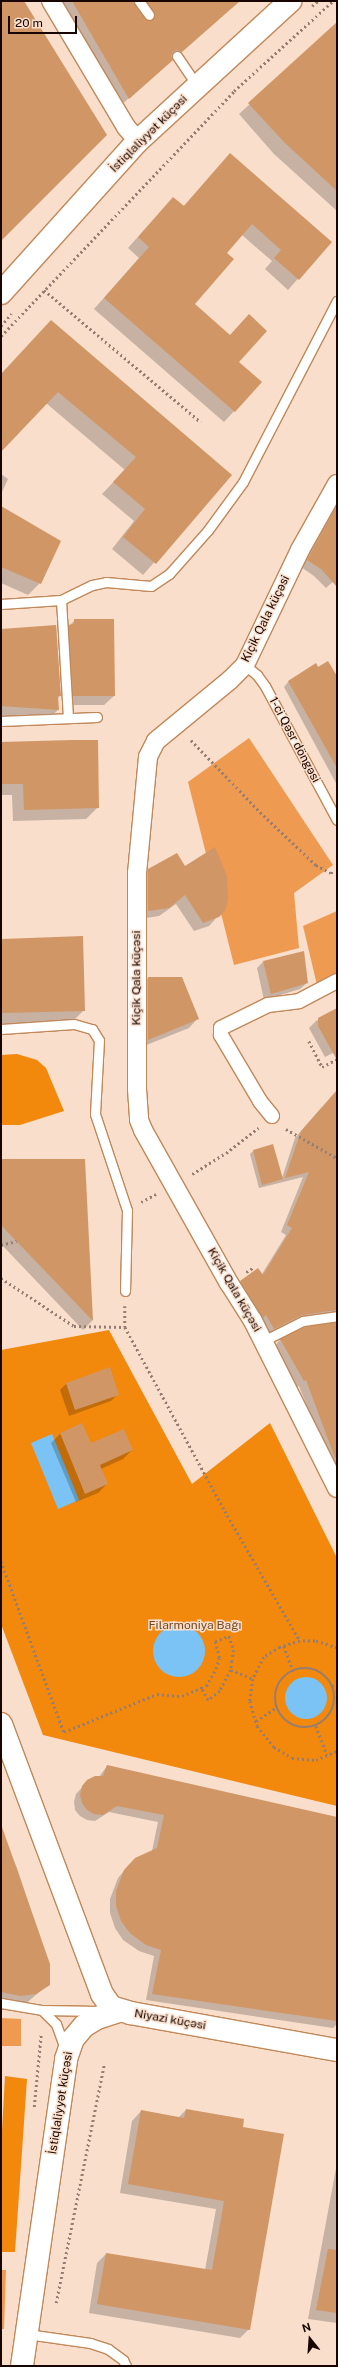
<!DOCTYPE html>
<html>
<head>
<meta charset="utf-8">
<style>
  body { margin:0 }
  #map { position:relative; width:338px; height:2367px; overflow:hidden; background:#f8decb; font-family:"Public Sans",sans-serif }
  div>[style] { position:absolute }
  [style*='--x'] { left:calc(var(--x)*1px); top:calc(var(--y)*1px); width:calc(var(--w)*1px); rotate:calc(var(--a)*1deg) }
  .green>* { inset:0; background:#ee9a51 }
  .forest>* { inset:0; background:#f2880c }
  .water>* { inset:0; background:#7ac3f4 }
  .round { border-radius:50% }
  .shadow>* { inset:0; background:#0003 }
  .building>* { inset:0; background:#d19666 }
  .path>* { height:2.5px; margin-top:-1.25px; transform-origin:0; background:repeating-linear-gradient(90deg,#957e71 0 2px,transparent 0 5px) }
  .path>.ring { margin:-1.25px; padding:0; box-sizing:content-box; background:none; border:2.5px solid #957e71; border-radius:50% }
  .roads { filter:drop-shadow(1px 0 #c28858) drop-shadow(-1px 0 #c28858) drop-shadow(0 1px #c28858) drop-shadow(0 -1px #c28858) }
  .service>* { height:9px; margin:-4.5px; padding:0 4.5px; transform-origin:4.5px; border-radius:4.5px; background:#fff }
  .pedestrian>* { height:14px; margin:-7px; padding:0 7px; transform-origin:7px; border-radius:7px; background:#fff }
  .minor>* { height:18px; margin:-9px; padding:0 9px; transform-origin:9px; border-radius:9px; background:#fff }
  .secondary>* { height:22px; margin:-11px; padding:0 11px; transform-origin:11px; border-radius:11px; background:#fff }
  .primary>* { height:22px; margin:-11px; padding:0 11px; transform-origin:11px; border-radius:11px; background:#fff }
  span { translate:-50% -50%; white-space:nowrap; text-align:center; line-height:1.15; -webkit-text-stroke:3px #f8decb; paint-order:stroke }
  .street-label { font-size:12px; color:#190500 }
  .park-label { font-size:12px; color:#744822 }
  .frame { position:absolute; inset:0; border:2px solid #190500; pointer-events:none }
  .north { position:absolute; left:290px; top:2319px; width:40px; height:40px; -webkit-text-stroke:3px #f8decb; paint-order:stroke; rotate:343deg; font-size:11px; font-weight:700; line-height:16px; text-align:center; color:#190500 }
  .north::after { content:''; display:block; margin:auto; width:14px; height:18px; background:#190500; clip-path:polygon(50% 0,100% 100%,50% 72%,0 100%) }
  .scale { position:absolute; left:8px; top:16px; width:69px; height:18px; box-sizing:border-box; border:2px solid #190500; border-top:0; padding-left:5px; font-size:12px; line-height:14px; white-space:nowrap; color:#190500; -webkit-text-stroke:3px #f8decb; paint-order:stroke }
</style>
</head>
<body>
<div id="map">
  <div class="green">
    <i style="clip-path:polygon(249px 738px,333px 865px,294px 893px,299px 948px,234px 965px,188px 782px)"></i>
    <i style="clip-path:polygon(337px 911px,337px 975px,317px 985px,303px 926px)"></i>
    <i style="clip-path:polygon(1px 2018px,21px 2019px,21px 2046px,1px 2046px)"></i>
    <i style="clip-path:polygon(1px 2270px,6px 2270px,4px 2329px,1px 2329px)"></i>
  </div>
  <div class="forest">
    <i style="clip-path:polygon(17px 1054px,37px 1060px,46px 1068px,64px 1111px,20px 1125px,1px 1125px,1px 1055px)"></i>
    <i style="clip-path:polygon(109px 1330px,192px 1484px,270px 1423px,337px 1558px,337px 1806px,43px 1735px,1px 1624px,1px 1350px)"></i>
    <i style="clip-path:polygon(5px 2076px,27px 2079px,15px 2252px,1px 2252px,1px 2149px)"></i>
  </div>
  <div class="water">
    <i style="clip-path:polygon(52px 1434px,79px 1500px,58px 1509px,31px 1443px)"></i>
    <i class="round" style="left:153px;top:1625px;width:52px;height:52px"></i>
    <i class="round" style="left:285px;top:1677px;width:42px;height:42px"></i>
  </div>
  <div class="shadow">
    <i style="clip-path:polygon(59px 1px,239px 1px,120px 106px)"></i>
    <i style="clip-path:polygon(337px 24px,337px 211px,274px 154px,239px 114px)"></i>
    <i style="clip-path:polygon(220px 165px,330px 242px,288px 290px,265px 269px,272px 261px,242px 235px,225px 253px,193px 304px,229px 336px,238px 362px,261px 382px,224px 422px,94px 309px,139px 258px,128px 248px,163px 209px,183px 207px)"></i>
    <i style="clip-path:polygon(51px 321px,231px 475px,143px 575px,112px 549px,134px 521px,102px 494px,125px 470px,46px 403px,1px 450px,1px 375px)"></i>
    <i style="clip-path:polygon(1px 474px,8px 479px,1px 494px)"></i>
    <i style="clip-path:polygon(1px 507px,40px 583px,28px 595px,1px 583px)"></i>
    <i style="clip-path:polygon(337px 507px,337px 578px,326px 588px,314px 576px,301px 567px,331px 513px)"></i>
    <i style="clip-path:polygon(75px 620px,114px 696px,104px 705px,64px 705px,60px 635px)"></i>
    <i style="clip-path:polygon(56px 626px,60px 696px,57px 699px,58px 710px,46px 721px,1px 718px,1px 630px)"></i>
    <i style="clip-path:polygon(318px 668px,337px 678px,337px 785px,284px 687px,289px 681px)"></i>
    <i style="clip-path:polygon(1px 743px,98px 807px,86px 819px,13px 821px,12px 795px,1px 795px)"></i>
    <i style="clip-path:polygon(185px 868px,218px 916px,209px 926px,194px 931px,176px 904px,159px 916px,139px 919px,139px 880px,148px 870px)"></i>
    <i style="clip-path:polygon(82px 937px,84px 1010px,72px 1022px,1px 1024px,1px 940px)"></i>
    <i style="clip-path:polygon(263px 962px,307px 983px,300px 989px,264px 1000px,257px 968px)"></i>
    <i style="clip-path:polygon(148px 978px,181px 978px,198px 1018px,189px 1028px,139px 1048px,139px 987px)"></i>
    <i style="clip-path:polygon(337px 1010px,337px 1051px,325px 1057px,309px 1028px,316px 1021px)"></i>
    <i style="clip-path:polygon(337px 1105px,337px 1467px,332px 1469px,299px 1386px,297px 1387px,274px 1347px,280px 1340px,305px 1328px,336px 1323px,336px 1319px,329px 1316px,267px 1335px,234px 1289px,241px 1282px,262px 1274px,286px 1235px,281px 1232px,303px 1177px,259px 1188px,250px 1154px,253px 1151px,282px 1178px,295px 1138px,322px 1107px)"></i>
    <i style="clip-path:polygon(84px 1160px,92px 1321px,83px 1330px,1px 1244px,1px 1161px)"></i>
    <i style="clip-path:polygon(66px 1384px,118px 1394px,111px 1401px,69px 1416px,60px 1390px)"></i>
    <i style="clip-path:polygon(82px 1425px,90px 1445px,132px 1450px,123px 1459px,101px 1469px,107px 1484px,98px 1493px,76px 1502px,51px 1443px,60px 1434px)"></i>
    <i style="clip-path:polygon(107px 1766px,337px 1818px,337px 2024px,333px 2028px,146px 2000px,154px 1956px,139px 1951px,123px 1940px,115px 1928px,110px 1913px,110px 1899px,118px 1878px,128px 1866px,152px 1851px,158px 1822px,109px 1812px,95px 1821px,87px 1820px,80px 1816px,75px 1810px,74px 1802px,76px 1794px,88px 1781px,99px 1777px)"></i>
    <i style="clip-path:polygon(1px 1828px,17px 1868px,49px 1964px,49px 1984px,24px 2005px,1px 2006px)"></i>
    <i style="clip-path:polygon(186px 2110px,242px 2128px,249px 2329px,240px 2338px,89px 2313px,97px 2263px,106px 2254px,205px 2270px,216px 2209px,120px 2193px,132px 2121px,141px 2111px,178px 2118px)"></i>
    <i style="clip-path:polygon(337px 2163px,337px 2323px,308px 2319px)"></i>
  </div>
  <div class="building">
    <i style="clip-path:polygon(1px 1px,24px 1px,107px 135px,1px 241px)"></i>
    <i style="clip-path:polygon(72px 1px,133px 1px,144px 18px,149px 21px,153px 20px,155px 14px,146px 1px,240px 1px,182px 52px,177px 50px,173px 51px,171px 56px,173px 60px,129px 99px)"></i>
    <i style="clip-path:polygon(337px 22px,337px 191px,285px 143px,248px 103px)"></i>
    <i style="clip-path:polygon(230px 153px,332px 242px,299px 280px,274px 258px,281px 250px,252px 224px,227px 253px,234px 259px,195px 304px,230px 335px,249px 314px,267px 331px,239px 362px,262px 382px,235px 412px,104px 298px,149px 247px,138px 237px,173px 197px,184px 206px)"></i>
    <i style="clip-path:polygon(51px 320px,232px 475px,156px 564px,123px 537px,145px 509px,113px 482px,136px 457px,58px 392px,1px 452px,1px 374px)"></i>
    <i style="clip-path:polygon(337px 505px,337px 587px,321px 569px,307px 560px)"></i>
    <i style="clip-path:polygon(1px 506px,61px 541px,41px 584px,1px 567px)"></i>
    <i style="clip-path:polygon(74px 619px,114px 619px,115px 696px,73px 696px,68px 625px,74px 624px)"></i>
    <i style="clip-path:polygon(56px 625px,61px 696px,58px 696px,59px 710px,1px 706px,1px 629px)"></i>
    <i style="clip-path:polygon(328px 661px,337px 676px,337px 768px,288px 681px,316px 663px,318px 667px)"></i>
    <i style="clip-path:polygon(72px 740px,98px 740px,99px 808px,24px 810px,23px 784px,1px 784px,1px 742px)"></i>
    <i style="clip-path:polygon(215px 847px,227px 876px,228px 900px,225px 911px,219px 917px,203px 923px,185px 895px,169px 908px,148px 911px,148px 869px,177px 853px,185px 866px)"></i>
    <i style="clip-path:polygon(83px 936px,85px 1011px,1px 1013px,2px 939px)"></i>
    <i style="clip-path:polygon(304px 951px,308px 983px,271px 994px,263px 961px)"></i>
    <i style="clip-path:polygon(148px 977px,182px 977px,199px 1019px,148px 1040px)"></i>
    <i style="clip-path:polygon(337px 1008px,337px 1060px,318px 1026px,318px 1018px)"></i>
    <i style="clip-path:polygon(337px 1090px,337px 1310px,302px 1315px,274px 1329px,266px 1315px,263px 1318px,240px 1281px,258px 1268px,263px 1275px,292px 1228px,287px 1225px,309px 1172px,285px 1178px,301px 1131px)"></i>
    <i style="clip-path:polygon(273px 1144px,283px 1179px,262px 1185px,253px 1150px)"></i>
    <i style="clip-path:polygon(1px 1159px,85px 1159px,93px 1321px,1px 1225px)"></i>
    <i style="clip-path:polygon(337px 1322px,337px 1458px,335px 1458px,306px 1380px,304px 1381px,280px 1339px,305px 1327px)"></i>
    <i style="clip-path:polygon(110px 1367px,119px 1395px,75px 1410px,66px 1383px)"></i>
    <i style="clip-path:polygon(82px 1423px,91px 1443px,124px 1429px,133px 1450px,100px 1465px,108px 1484px,85px 1494px,60px 1433px)"></i>
    <i style="clip-path:polygon(107px 1765px,337px 1817px,337px 2021px,152px 1994px,161px 1950px,146px 1945px,130px 1933px,121px 1921px,116px 1906px,116px 1891px,124px 1870px,135px 1858px,157px 1848px,164px 1815px,117px 1806px,103px 1815px,94px 1814px,87px 1810px,82px 1803px,80px 1795px,82px 1786px,87px 1780px,95px 1776px,103px 1776px)"></i>
    <i style="clip-path:polygon(2px 1827px,50px 1964px,50px 1985px,36px 1994px,20px 1996px,1px 1992px)"></i>
    <i style="clip-path:polygon(186px 2109px,244px 2119px,243px 2127px,284px 2134px,250px 2330px,97px 2304px,106px 2253px,212px 2270px,224px 2201px,128px 2184px,141px 2110px,184px 2118px)"></i>
    <i style="clip-path:polygon(328px 2249px,337px 2250px,337px 2313px,316px 2310px)"></i>
  </div>
  <div class="path">
    <i style="--x:312;--y:6;--w:8;--a:-40"></i>
    <i style="--x:44;--y:290;--w:205;--a:40.1"></i>
    <i style="--x:1;--y:326;--w:16;--a:-50"></i>
    <i style="--x:1;--y:336;--w:338;--a:-46.4"></i>
    <i style="--x:234;--y:91;--w:134;--a:-42.3"></i>
    <i style="--x:191;--y:740;--w:100;--a:46.2"></i>
    <i style="--x:260;--y:812;--w:77;--a:43.4"></i>
    <i style="--x:316;--y:865;--w:17;--a:28"></i>
    <i style="--x:331;--y:873;--w:6;--a:0"></i>
    <i style="--x:309;--y:1041;--w:29;--a:63"></i>
    <i style="--x:322;--y:1067;--w:17;--a:-28"></i>
    <i style="--x:286;--y:1129;--w:59;--a:29.6"></i>
    <i style="--x:192;--y:1174;--w:40;--a:-32"></i>
    <i style="--x:226;--y:1153;--w:41;--a:-38"></i>
    <i style="--x:141;--y:1202;--w:17;--a:-28"></i>
    <i style="--x:1;--y:1245;--w:16;--a:-15"></i>
    <i style="--x:246;--y:1272;--w:9;--a:-32"></i>
    <i style="--x:1;--y:1278;--w:87;--a:33.3"></i>
    <i style="--x:74;--y:1326;--w:51;--a:1.1"></i>
    <i style="--x:125;--y:1306;--w:21;--a:90"></i>
    <i style="--x:125;--y:1327;--w:209;--a:61.5"></i>
    <i style="--x:225;--y:1511;--w:150;--a:60"></i>
    <i style="--x:1;--y:1561;--w:182;--a:69.8"></i>
    <i style="--x:64;--y:1732;--w:100;--a:-22.2"></i>
    <i style="--x:157;--y:1694;--w:25;--a:5"></i>
    <i style="--x:182;--y:1696;--w:21;--a:-23"></i>
    <i style="--x:201;--y:1688;--w:5;--a:-22"></i>
    <i style="--x:206;--y:1686;--w:20;--a:-60"></i>
    <i style="--x:216;--y:1669;--w:11;--a:-75"></i>
    <i style="--x:219;--y:1658;--w:17;--a:-103"></i>
    <i style="--x:215;--y:1641;--w:15;--a:-20"></i>
    <i style="--x:229;--y:1636;--w:15;--a:70"></i>
    <i style="--x:234;--y:1650;--w:11;--a:100"></i>
    <i style="--x:232;--y:1661;--w:9;--a:96"></i>
    <i style="--x:231;--y:1670;--w:24;--a:118"></i>
    <i style="--x:220;--y:1691;--w:15;--a:143"></i>
    <i style="--x:208;--y:1700;--w:14;--a:-120"></i>
    <i style="--x:284;--y:1646;--w:27;--a:70"></i>
    <i style="--x:337;--y:1648;--w:23;--a:-162"></i>
    <i style="--x:315;--y:1641;--w:15;--a:180"></i>
    <i style="--x:300;--y:1641;--w:21;--a:163"></i>
    <i style="--x:280;--y:1647;--w:19;--a:148"></i>
    <i style="--x:264;--y:1657;--w:25;--a:117"></i>
    <i style="--x:253;--y:1679;--w:22;--a:98"></i>
    <i style="--x:250;--y:1701;--w:26;--a:74"></i>
    <i style="--x:257;--y:1726;--w:27;--a:51"></i>
    <i style="--x:274;--y:1747;--w:21;--a:31"></i>
    <i style="--x:292;--y:1758;--w:24;--a:5"></i>
    <i style="--x:316;--y:1760;--w:23;--a:-23"></i>
    <i class="ring" style="left:275px;top:1668px;width:57.5px;height:57.5px"></i>
    <i style="--x:231;--y:1670;--w:24;--a:22"></i>
    <i style="--x:332;--y:1686;--w:5;--a:-11"></i>
    <i style="--x:256;--y:1721;--w:25;--a:-34"></i>
    <i style="--x:316;--y:1726;--w:31;--a:69"></i>
    <i style="--x:34;--y:2107;--w:73;--a:-84.5"></i>
    <i style="--x:56;--y:2303;--w:242;--a:-78.6"></i>
  </div>
  <div class="roads">
    <div class="service">
      <i style="--x:139;--y:1;--w:17;--a:54"></i>
      <i style="--x:177;--y:56;--w:36;--a:56"></i>
      <i style="--x:61;--y:600;--w:118;--a:86.6"></i>
      <i style="--x:1;--y:604;--w:60;--a:-3.8"></i>
      <i style="--x:61;--y:600;--w:34;--a:-26"></i>
      <i style="--x:92;--y:585;--w:14;--a:-12"></i>
      <i style="--x:106;--y:582;--w:45;--a:5.1"></i>
      <i style="--x:151;--y:586;--w:22;--a:-34"></i>
      <i style="--x:169;--y:574;--w:59;--a:-48.4"></i>
      <i style="--x:208;--y:530;--w:59;--a:-53.9"></i>
      <i style="--x:243;--y:482;--w:204;--a:-62.6"></i>
      <i style="--x:245;--y:665;--w:16;--a:40"></i>
      <i style="--x:257;--y:675;--w:14;--a:54"></i>
      <i style="--x:265;--y:686;--w:152;--a:61.8"></i>
      <i style="--x:1;--y:721;--w:96;--a:-2.4"></i>
      <i style="--x:1;--y:1029;--w:73;--a:-3.9"></i>
      <i style="--x:74;--y:1024;--w:19;--a:16"></i>
      <i style="--x:92;--y:1029;--w:13;--a:58"></i>
      <i style="--x:99;--y:1040;--w:74;--a:93.1"></i>
      <i style="--x:95;--y:1114;--w:101;--a:71.6"></i>
      <i style="--x:127;--y:1210;--w:81;--a:91.4"></i>
      <i style="--x:263;--y:1341;--w:45;--a:-26.6"></i>
      <i style="--x:303;--y:1321;--w:34;--a:-8"></i>
      <i style="--x:1;--y:2003;--w:42;--a:9.7"></i>
      <i style="--x:42;--y:2010;--w:57;--a:1"></i>
      <i style="--x:42;--y:2010;--w:20;--a:45"></i>
      <i style="--x:56;--y:2024;--w:27;--a:70"></i>
      <i style="--x:27;--y:2334;--w:64;--a:8.1"></i>
      <i style="--x:90;--y:2343;--w:19;--a:18"></i>
      <i style="--x:108;--y:2349;--w:19;--a:36"></i>
      <i style="--x:123;--y:2360;--w:7;--a:63"></i>
    </div>
    <div class="pedestrian">
      <i style="--x:272;--y:1116;--w:19;--a:-129"></i>
      <i style="--x:260;--y:1101;--w:77;--a:-120.6"></i>
      <i style="--x:221;--y:1035;--w:7;--a:-90"></i>
      <i style="--x:221;--y:1028;--w:52;--a:-26.1"></i>
      <i style="--x:268;--y:1005;--w:31;--a:-7"></i>
      <i style="--x:299;--y:1001;--w:43;--a:-27.8"></i>
    </div>
    <div class="minor">
      <i style="--x:51;--y:1;--w:147;--a:59.2"></i>
      <i style="--x:126;--y:127;--w:18;--a:49"></i>
      <i style="--x:337;--y:484;--w:76;--a:119.3"></i>
      <i style="--x:300;--y:550;--w:127;--a:115.6"></i>
      <i style="--x:245;--y:665;--w:21;--a:135"></i>
      <i style="--x:230;--y:680;--w:96;--a:140.5"></i>
      <i style="--x:156;--y:741;--w:18;--a:117"></i>
      <i style="--x:148;--y:757;--w:117;--a:95.4"></i>
      <i style="--x:137;--y:873;--w:216;--a:90"></i>
      <i style="--x:137;--y:1089;--w:31;--a:86"></i>
      <i style="--x:139;--y:1120;--w:11;--a:68"></i>
      <i style="--x:143;--y:1130;--w:176;--a:60.7"></i>
      <i style="--x:229;--y:1283;--w:45;--a:57.7"></i>
      <i style="--x:253;--y:1321;--w:187;--a:63.3"></i>
    </div>
    <div class="secondary">
      <i style="--x:22;--y:2366;--w:310;--a:-81.8"></i>
      <i style="--x:66;--y:2059;--w:21;--a:-71"></i>
      <i style="--x:73;--y:2039;--w:17;--a:-50"></i>
      <i style="--x:84;--y:2026;--w:15;--a:-32"></i>
      <i style="--x:97;--y:2018;--w:22;--a:-18"></i>
    </div>
    <div class="primary">
      <i style="--x:1;--y:293;--w:205;--a:-48"></i>
      <i style="--x:138;--y:141;--w:207;--a:-42.6"></i>
      <i style="--x:1;--y:1724;--w:288;--a:69.5"></i>
      <i style="--x:102;--y:1994;--w:16;--a:55"></i>
      <i style="--x:111;--y:2007;--w:21;--a:17"></i>
      <i style="--x:131;--y:2013;--w:209;--a:10.2"></i>
    </div>
  </div>
  <div class="street-label">
    <span style="left:149px;top:134px;rotate:-45deg">İstiqlaliyyət küçəsi</span>
    <span style="left:266px;top:619px;rotate:-64deg">Kiçik Qala küçəsi</span>
    <span style="left:294px;top:740px;rotate:62deg">1-ci Qəsr döngəsi</span>
    <span style="left:137px;top:978px;rotate:-90deg">Kiçik Qala küçəsi</span>
    <span style="left:234px;top:1290px;rotate:60deg">Kiçik Qala küçəsi</span>
    <span style="left:170px;top:2020px;rotate:10deg">Niyazi küçəsi</span>
    <span style="left:61px;top:2103px;rotate:-81deg">İstiqlaliyyət küçəsi</span>
  </div>
  <div class="park-label">
    <span style="left:195px;top:1626px">Filarmoniya Bağı</span>
  </div>
  <div class="frame"></div>
  <div class="north">N</div>
  <div class="scale">20 m</div>
</div>
</body>
</html>
